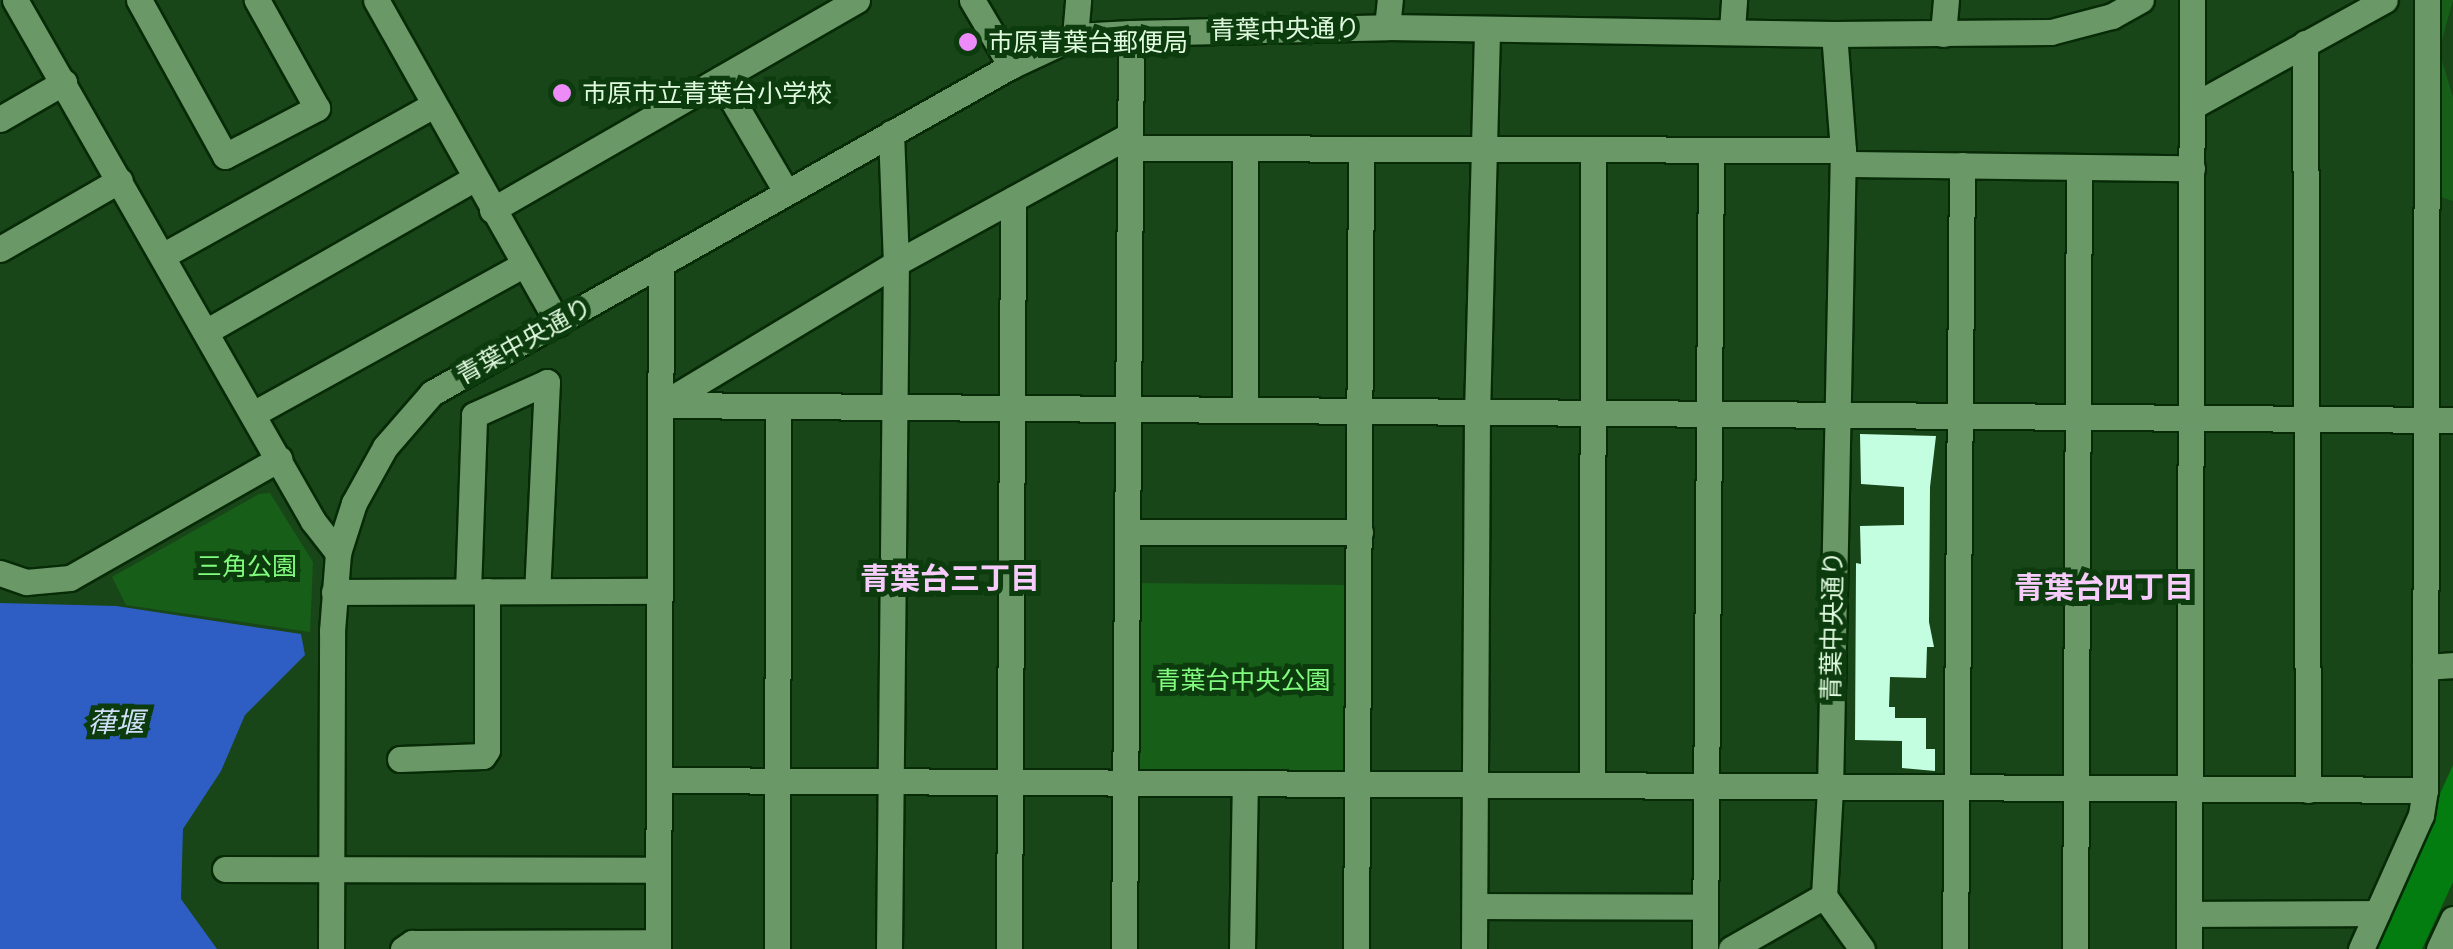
<!DOCTYPE html>
<html>
<head>
<meta charset="utf-8">
<style>
  body { margin:0 }
  #map { position:relative; width:2453px; height:949px; overflow:hidden; background:#184618; font-family:Manrope,"Noto Sans JP",sans-serif }
  div>[style] { position:absolute }
  [style*='--x'] { left:calc(var(--x)*1px); top:calc(var(--y)*1px); width:calc(var(--w)*1px); rotate:calc(var(--a)*1deg) }
  .green>* { inset:0; background:#175e19 }
  .forest>* { inset:0; background:#047d10 }
  .water>* { inset:0; background:#2e5dc3 }
  .building>* { inset:0; background:#c3fee1 }
  .roads { filter:drop-shadow(2px 0 #072a07) drop-shadow(-2px 0 #072a07) drop-shadow(0 2px #072a07) drop-shadow(0 -2px #072a07) }
  .minor>* { height:25px; margin:-12.5px; padding:0 12.5px; transform-origin:12.5px; border-radius:12.5px; background:#6a9967 }
  .dots>* { width:28px; height:28px; translate:-50% -50%; box-sizing:border-box; border:5px solid #0c3b0d; border-radius:50% }
  span { translate:-50% -50%; white-space:nowrap; text-align:center; line-height:1.15; -webkit-text-stroke:10px #0c3b0d; paint-order:stroke }
  .street-label { font-size:25px; color:#e0fadf }
  .poi-label { font-size:25px; color:#e0fadf }
  .left { translate:0 -50%; text-align:left }
  .park-label { font-size:25px; color:#82fc7f }
  .water-label { font-size:28px; color:#d1dffa; font-style:italic }
  .quarter-label { font-size:30px; color:#f7cbfb; font-weight:700 }
</style>
</head>
<body>
<div id="map">
  <div class="green">
    <i style="clip-path:polygon(2436px 0,2453px 0,2439px 51px,2453px 97px,2453px 201px,2435px 195px)"></i>
    <i style="clip-path:polygon(270px 493px,313px 562px,310px 632px,126px 605px,112px 577px,259px 494px)"></i>
    <i style="clip-path:polygon(1136px 583px,1350px 585px,1351px 767px,1342px 776px,1140px 774px,1135px 767px)"></i>
  </div>
  <div class="forest">
    <i style="clip-path:polygon(2453px 765px,2453px 882px,2422px 949px,2370px 949px)"></i>
  </div>
  <div class="water">
    <i style="clip-path:polygon(0 603px,116px 606px,301px 634px,305px 655px,245px 715px,221px 771px,183px 829px,181px 899px,217px 949px,0 949px)"></i>
  </div>
  <div class="building">
    <i style="clip-path:polygon(1860px 434px,1936px 436px,1930px 487px,1929px 622px,1934px 647px,1927px 647px,1926px 678px,1890px 677px,1889px 707px,1895px 707px,1895px 718px,1926px 718px,1926px 749px,1935px 749px,1935px 771px,1902px 768px,1902px 741px,1855px 740px,1856px 563px,1861px 564px,1860px 526px,1904px 525px,1904px 487px,1861px 484px)"></i>
  </div>
  <div class="roads">
    <div class="minor">
      <i style="--x:15;--y:0;--w:600;--a:60.23"></i>
      <i style="--x:313;--y:521;--w:41;--a:52"></i>
      <i style="--x:139;--y:0;--w:178;--a:61.1"></i>
      <i style="--x:225;--y:156;--w:104;--a:-27.6"></i>
      <i style="--x:317;--y:108;--w:124;--a:-119.1"></i>
      <i style="--x:376;--y:0;--w:371;--a:60.6"></i>
      <i style="--x:972;--y:0;--w:77;--a:59.4"></i>
      <i style="--x:1387;--y:27;--w:27;--a:-84"></i>
      <i style="--x:1732;--y:30;--w:30;--a:-86"></i>
      <i style="--x:1943;--y:34;--w:34;--a:-85"></i>
      <i style="--x:1075;--y:36;--w:36;--a:-85"></i>
      <i style="--x:2305;--y:43;--w:747;--a:89.77"></i>
      <i style="--x:720;--y:79;--w:129;--a:59.6"></i>
      <i style="--x:2193;--y:106;--w:219;--a:-28.9"></i>
      <i style="--x:0;--y:119;--w:74;--a:-30"></i>
      <i style="--x:1128;--y:148;--w:715;--a:0.16"></i>
      <i style="--x:1843;--y:164;--w:349;--a:0.7"></i>
      <i style="--x:492;--y:210;--w:421;--a:-29.9"></i>
      <i style="--x:0;--y:249;--w:138;--a:-29.9"></i>
      <i style="--x:164;--y:255;--w:309;--a:-29.1"></i>
      <i style="--x:207;--y:331;--w:309;--a:-29.7"></i>
      <i style="--x:661;--y:405;--w:1792;--a:0.48"></i>
      <i style="--x:661;--y:405;--w:275;--a:-31.1"></i>
      <i style="--x:896;--y:263;--w:264;--a:-28.7"></i>
      <i style="--x:1245;--y:410;--w:261;--a:-90"></i>
      <i style="--x:253;--y:414;--w:308;--a:-28.9"></i>
      <i style="--x:1127;--y:532;--w:233;--a:0"></i>
      <i style="--x:0;--y:573;--w:28;--a:19"></i>
      <i style="--x:26;--y:582;--w:44;--a:-5.2"></i>
      <i style="--x:70;--y:578;--w:241;--a:-29.7"></i>
      <i style="--x:468;--y:591;--w:176;--a:-88"></i>
      <i style="--x:474;--y:415;--w:80;--a:-24.3"></i>
      <i style="--x:547;--y:382;--w:209;--a:92.7"></i>
      <i style="--x:334;--y:592;--w:325;--a:-0.2"></i>
      <i style="--x:2425;--y:667;--w:28;--a:-4"></i>
      <i style="--x:400;--y:759;--w:83;--a:-2.1"></i>
      <i style="--x:483;--y:756;--w:7;--a:-56"></i>
      <i style="--x:487;--y:750;--w:159;--a:-90"></i>
      <i style="--x:659;--y:780;--w:1766;--a:0.32"></i>
      <i style="--x:1592;--y:785;--w:635;--a:-89.91"></i>
      <i style="--x:225;--y:869;--w:433;--a:0.1"></i>
      <i style="--x:1824;--y:896;--w:106;--a:-86.8"></i>
      <i style="--x:1830;--y:790;--w:640;--a:-88.84"></i>
      <i style="--x:1843;--y:150;--w:116;--a:-94.4"></i>
      <i style="--x:1824;--y:896;--w:65;--a:54.4"></i>
      <i style="--x:1475;--y:906;--w:230;--a:0.2"></i>
      <i style="--x:2189;--y:914;--w:188;--a:-0.3"></i>
      <i style="--x:331;--y:949;--w:318;--a:-89.8"></i>
      <i style="--x:332;--y:631;--w:78;--a:-85.6"></i>
      <i style="--x:338;--y:553;--w:52;--a:-72.3"></i>
      <i style="--x:354;--y:503;--w:64;--a:-61"></i>
      <i style="--x:385;--y:447;--w:72;--a:-49"></i>
      <i style="--x:432;--y:393;--w:665;--a:-29.46"></i>
      <i style="--x:1011;--y:66;--w:71;--a:-25.1"></i>
      <i style="--x:1075;--y:36;--w:56;--a:-3.1"></i>
      <i style="--x:1131;--y:33;--w:256;--a:-1.3"></i>
      <i style="--x:1387;--y:27;--w:447;--a:0.9"></i>
      <i style="--x:1834;--y:34;--w:217;--a:-0.5"></i>
      <i style="--x:2051;--y:32;--w:63;--a:-14.7"></i>
      <i style="--x:2112;--y:16;--w:33;--a:-29"></i>
      <i style="--x:403;--y:949;--w:11;--a:-34"></i>
      <i style="--x:412;--y:943;--w:246;--a:-0.2"></i>
      <i style="--x:658;--y:949;--w:686;--a:-89.75"></i>
      <i style="--x:777;--y:949;--w:543;--a:-89.89"></i>
      <i style="--x:889;--y:949;--w:686;--a:-89.42"></i>
      <i style="--x:896;--y:263;--w:130;--a:-92.2"></i>
      <i style="--x:1009;--y:949;--w:750;--a:-89.69"></i>
      <i style="--x:1124;--y:949;--w:916;--a:-89.56"></i>
      <i style="--x:1242;--y:949;--w:166;--a:-89"></i>
      <i style="--x:1356;--y:949;--w:800;--a:-89.64"></i>
      <i style="--x:1474;--y:949;--w:535;--a:-89.68"></i>
      <i style="--x:1477;--y:414;--w:383;--a:-88.5"></i>
      <i style="--x:1705;--y:949;--w:799;--a:-89.57"></i>
      <i style="--x:1731;--y:949;--w:107;--a:-29.7"></i>
      <i style="--x:1955;--y:949;--w:784;--a:-89.49"></i>
      <i style="--x:2075;--y:949;--w:782;--a:-89.71"></i>
      <i style="--x:2189;--y:949;--w:949;--a:-89.82"></i>
      <i style="--x:2361;--y:949;--w:147;--a:-65.9"></i>
      <i style="--x:2421;--y:815;--w:25;--a:-81"></i>
      <i style="--x:2425;--y:790;--w:790;--a:-89.85"></i>
      <i style="--x:2439;--y:949;--w:33;--a:-65"></i>
    </div>
  </div>
  <div class="dots">
    <i style="left:968px;top:42px;background:#ed8cf9"></i>
    <i style="left:562px;top:93px;background:#ed8cf9"></i>
  </div>
  <div class="street-label">
    <span style="left:1285px;top:29px;rotate:-1deg">青葉中央通り</span>
    <span style="left:524px;top:341px;rotate:-29deg">青葉中央通り</span>
    <span style="left:1832px;top:626px;rotate:-89deg">青葉中央通り</span>
  </div>
  <div class="poi-label">
    <span class="left" style="left:988px;top:42px">市原青葉台郵便局</span>
    <span class="left" style="left:582px;top:93px">市原市立青葉台小学校</span>
  </div>
  <div class="park-label">
    <span style="left:247px;top:566px">三角公園</span>
    <span style="left:1243px;top:680px">青葉台中央公園</span>
  </div>
  <div class="water-label">
    <span style="left:116px;top:721px">葎堰</span>
  </div>
  <div class="quarter-label">
    <span style="left:950px;top:578px">青葉台三丁目</span>
    <span style="left:2104px;top:587px">青葉台四丁目</span>
  </div>
</div>
</body>
</html>
